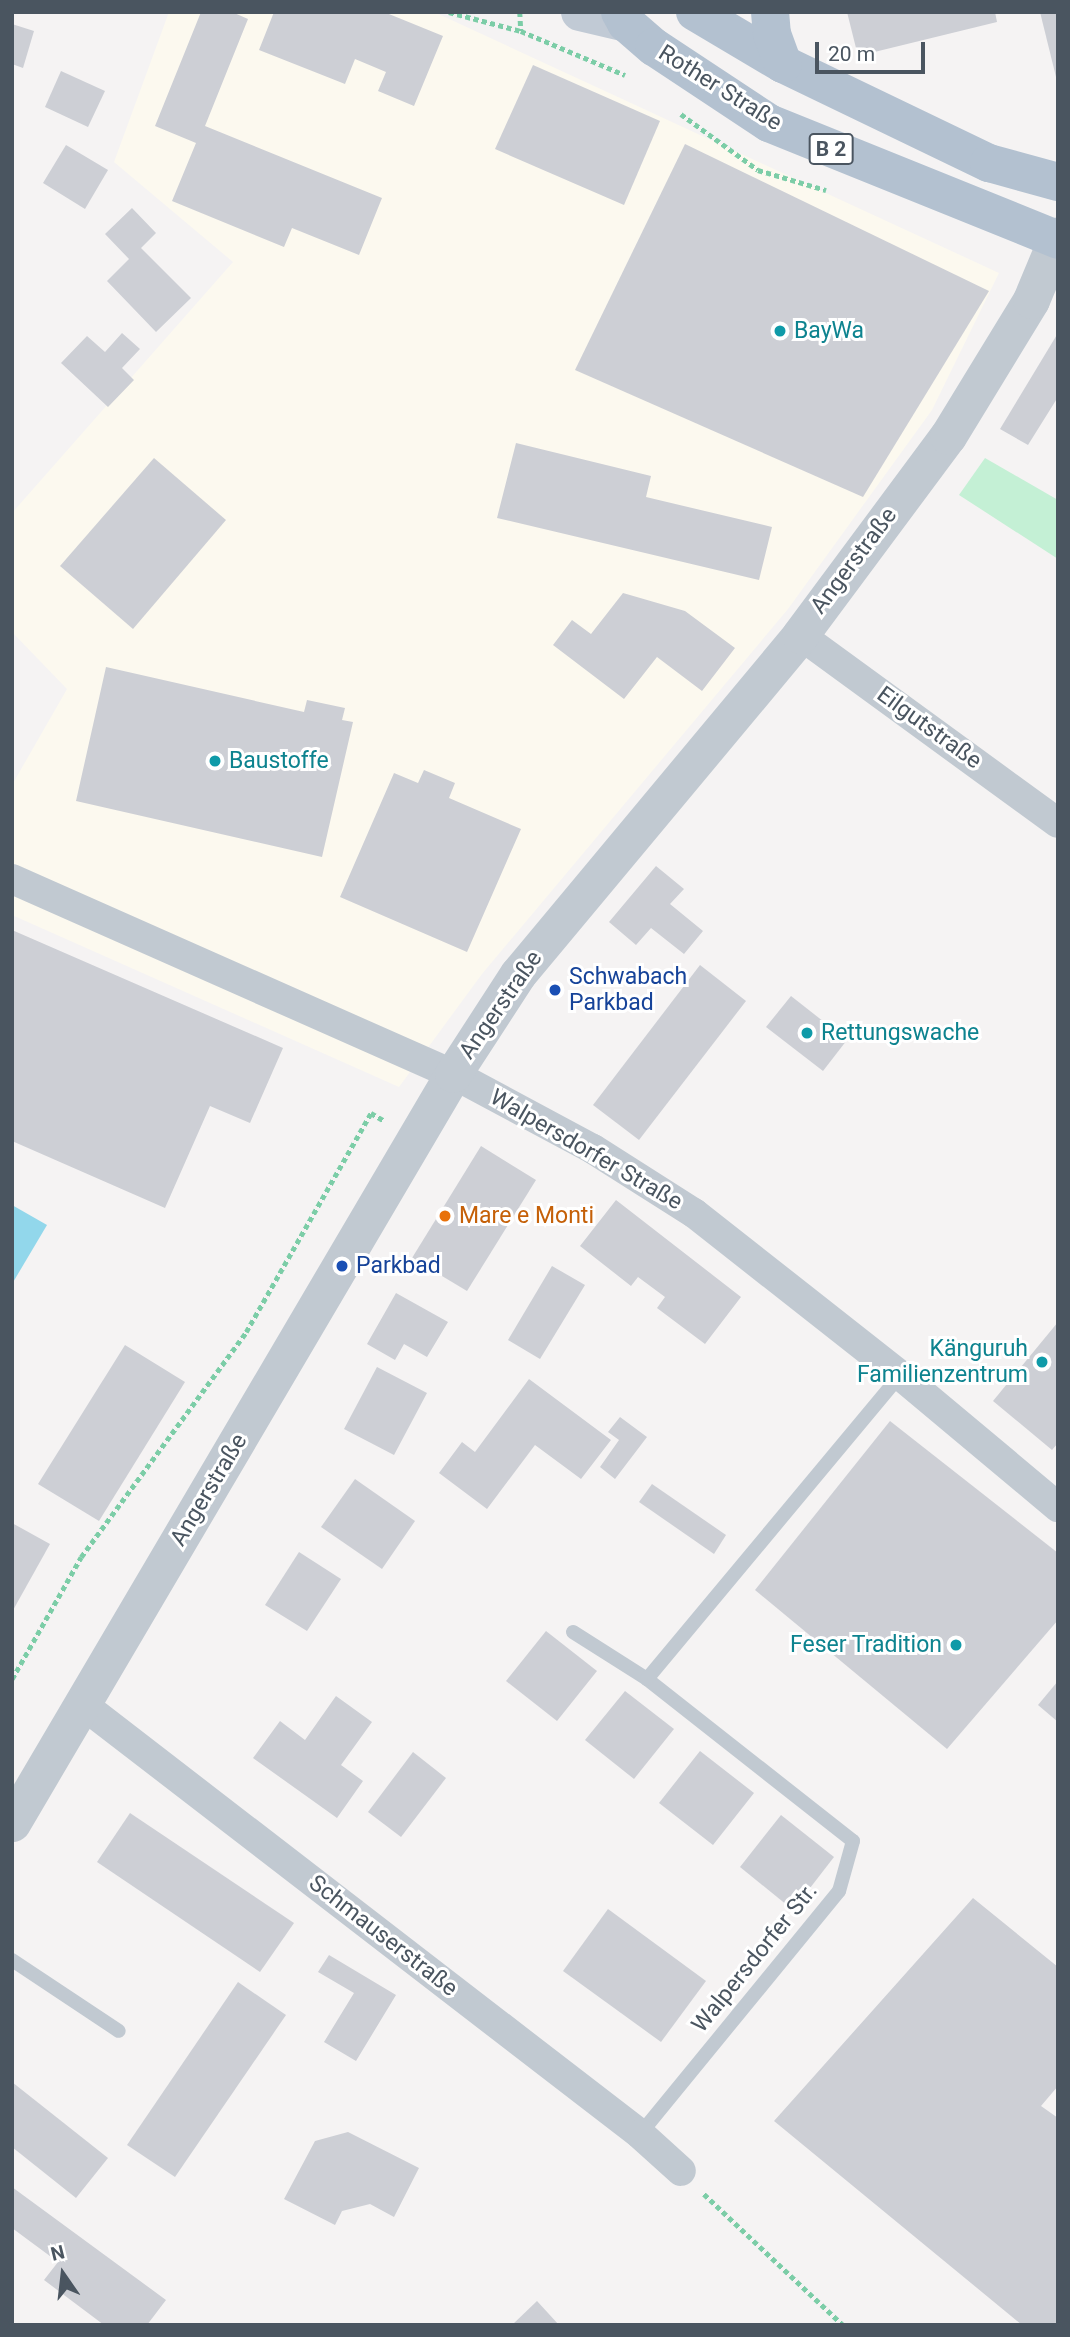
<!DOCTYPE html>
<html>
<head>
<meta charset="utf-8">
<style>
  body { margin:0 }
  #map { position:relative; width:1070px; height:2337px; overflow:hidden; background:#f5f3f3; font-family:Roboto,sans-serif }
  div>[style] { position:absolute }
  [style*='--x'] { left:calc(var(--x)*1px); top:calc(var(--y)*1px); width:calc(var(--w)*1px); rotate:calc(var(--a)*1deg) }
  .commercial>* { inset:0; background:#fcf9ef }
  .green>* { inset:0; background:#c4f0d5 }
  .water>* { inset:0; background:#92d7eb }
  .building>* { inset:0; background:#cdcfd5 }
  .path>* { height:4.5px; margin-top:-2.25px; transform-origin:0; background:repeating-linear-gradient(90deg,#7ccda7 0 5px,transparent 0 8.5px) }
  .service>* { height:14px; margin:-7px; padding:0 7px; transform-origin:7px; border-radius:7px; background:#c1c9d1 }
  .minor>* { height:30px; margin:-15px; padding:0 15px; transform-origin:15px; border-radius:15px; background:#c1c9d1 }
  .tertiary>* { height:37px; margin:-18.5px; padding:0 18.5px; transform-origin:18.5px; border-radius:18.5px; background:#c1c9d1 }
  .secondary>* { height:38px; margin:-19px; padding:0 19px; transform-origin:19px; border-radius:19px; background:#c1cad5 }
  .primary>* { height:38px; margin:-19px; padding:0 19px; transform-origin:19px; border-radius:19px; background:#b3c1d0 }
  .dots>* { width:19px; height:19px; translate:-50% -50%; box-sizing:border-box; border:4px solid #fff; border-radius:50% }
  span { translate:-50% -50%; white-space:nowrap; text-align:center; line-height:1.15; -webkit-text-stroke:6px #fff; paint-order:stroke }
  .shield-label span { padding:2px 5px; background:#fff; border:2px solid; border-radius:5px; -webkit-text-stroke-width:0 }
  .shield-label { font-size:21px; color:#4a5560; font-weight:700 }
  .street-label { font-size:23px; color:#4a5560 }
  .culture-label { font-size:23px; color:#0d838f }
  .left { translate:0 -50%; text-align:left }
  .right { translate:-100% -50%; text-align:right }
  .transit-label { font-size:23px; color:#164399 }
  .food-label { font-size:23px; color:#c56008 }
  .frame { position:absolute; inset:0; border:14px solid #4a5560; pointer-events:none }
  .north { position:absolute; left:28px; top:2239px; width:70px; height:70px; -webkit-text-stroke:5px #fff; paint-order:stroke; rotate:346deg; font-size:19px; font-weight:700; line-height:28px; text-align:center; color:#4a5560 }
  .north::after { content:''; display:block; margin:auto; width:24px; height:32px; background:#4a5560; clip-path:polygon(50% 0,100% 100%,50% 72%,0 100%) }
  .scale { position:absolute; left:815px; top:42px; width:110px; height:32px; box-sizing:border-box; border:4px solid #4a5560; border-top:0; padding-left:9px; font-size:21px; line-height:24px; white-space:nowrap; color:#4a5560; -webkit-text-stroke:5px #fff; paint-order:stroke }
</style>
</head>
<body>
<div id="map">
  <div class="commercial">
    <i style="clip-path:polygon(169px 12px,434px 12px,999px 273px,932px 410px,788px 609px,482px 974px,399px 1087px,12px 915px,12px 785px,67px 689px,12px 632px,12px 513px,233px 262px,114px 162px)"></i>
  </div>
  <div class="green">
    <i style="clip-path:polygon(985px 458px,1058px 500px,1058px 559px,959px 495px)"></i>
  </div>
  <div class="water">
    <i style="clip-path:polygon(12px 1205px,47px 1225px,12px 1284px)"></i>
  </div>
  <div class="building">
    <i style="clip-path:polygon(201px 12px,232px 12px,248px 19px,205px 126px,382px 198px,359px 255px,292px 228px,284px 247px,172px 201px,196px 143px,155px 126px)"></i>
    <i style="clip-path:polygon(274px 12px,384px 12px,443px 36px,414px 106px,378px 91px,386px 72px,355px 59px,345px 84px,259px 50px)"></i>
    <i style="clip-path:polygon(847px 12px,995px 12px,997px 22px,858px 56px)"></i>
    <i style="clip-path:polygon(1040px 12px,1058px 12px,1058px 81px,1057px 81px)"></i>
    <i style="clip-path:polygon(12px 24px,34px 31px,23px 68px,12px 64px)"></i>
    <i style="clip-path:polygon(533px 65px,660px 121px,624px 205px,495px 149px)"></i>
    <i style="clip-path:polygon(61px 71px,105px 91px,88px 127px,45px 107px)"></i>
    <i style="clip-path:polygon(685px 144px,989px 291px,863px 497px,575px 370px)"></i>
    <i style="clip-path:polygon(66px 145px,108px 170px,85px 209px,43px 183px)"></i>
    <i style="clip-path:polygon(132px 208px,156px 233px,141px 248px,191px 298px,156px 332px,107px 281px,129px 259px,105px 234px)"></i>
    <i style="clip-path:polygon(122px 333px,140px 349px,122px 368px,134px 380px,108px 407px,61px 363px,87px 336px,105px 352px)"></i>
    <i style="clip-path:polygon(1058px 333px,1058px 397px,1028px 445px,1000px 429px)"></i>
    <i style="clip-path:polygon(516px 443px,651px 476px,646px 497px,772px 527px,759px 580px,497px 518px)"></i>
    <i style="clip-path:polygon(154px 458px,226px 520px,133px 629px,60px 566px)"></i>
    <i style="clip-path:polygon(623px 593px,685px 611px,735px 648px,702px 691px,657px 657px,624px 699px,553px 645px,572px 620px,591px 634px)"></i>
    <i style="clip-path:polygon(106px 667px,304px 712px,307px 700px,345px 708px,342px 720px,353px 722px,322px 857px,76px 801px)"></i>
    <i style="clip-path:polygon(424px 770px,455px 783px,449px 798px,521px 829px,467px 952px,340px 897px,394px 773px,418px 783px)"></i>
    <i style="clip-path:polygon(656px 866px,684px 889px,670px 904px,703px 931px,684px 954px,651px 928px,636px 945px,609px 922px)"></i>
    <i style="clip-path:polygon(12px 930px,283px 1048px,250px 1123px,210px 1106px,165px 1208px,12px 1141px)"></i>
    <i style="clip-path:polygon(700px 965px,746px 1001px,639px 1140px,593px 1105px)"></i>
    <i style="clip-path:polygon(791px 996px,847px 1040px,823px 1071px,766px 1027px)"></i>
    <i style="clip-path:polygon(481px 1146px,536px 1180px,467px 1291px,412px 1258px)"></i>
    <i style="clip-path:polygon(616px 1200px,741px 1297px,705px 1344px,657px 1308px,665px 1297px,638px 1277px,631px 1286px,580px 1246px)"></i>
    <i style="clip-path:polygon(552px 1266px,585px 1285px,540px 1359px,508px 1340px)"></i>
    <i style="clip-path:polygon(396px 1293px,448px 1322px,427px 1357px,404px 1344px,395px 1360px,367px 1344px)"></i>
    <i style="clip-path:polygon(1058px 1322px,1058px 1443px,1052px 1450px,993px 1401px)"></i>
    <i style="clip-path:polygon(125px 1345px,185px 1382px,99px 1521px,38px 1484px)"></i>
    <i style="clip-path:polygon(377px 1367px,427px 1393px,394px 1455px,344px 1429px)"></i>
    <i style="clip-path:polygon(529px 1379px,611px 1440px,581px 1479px,535px 1445px,487px 1509px,439px 1473px,462px 1442px,475px 1452px)"></i>
    <i style="clip-path:polygon(620px 1417px,647px 1437px,615px 1479px,600px 1467px,619px 1440px,608px 1432px)"></i>
    <i style="clip-path:polygon(890px 1421px,1058px 1553px,1058px 1620px,947px 1749px,755px 1590px)"></i>
    <i style="clip-path:polygon(355px 1479px,415px 1521px,382px 1569px,321px 1527px)"></i>
    <i style="clip-path:polygon(652px 1484px,726px 1535px,714px 1554px,639px 1502px)"></i>
    <i style="clip-path:polygon(12px 1523px,50px 1544px,12px 1612px)"></i>
    <i style="clip-path:polygon(299px 1552px,341px 1579px,307px 1631px,265px 1605px)"></i>
    <i style="clip-path:polygon(546px 1631px,597px 1671px,557px 1721px,506px 1681px)"></i>
    <i style="clip-path:polygon(1058px 1681px,1058px 1722px,1038px 1705px)"></i>
    <i style="clip-path:polygon(625px 1691px,674px 1729px,634px 1779px,585px 1740px)"></i>
    <i style="clip-path:polygon(336px 1696px,372px 1722px,341px 1765px,363px 1781px,337px 1818px,253px 1758px,280px 1721px,305px 1740px)"></i>
    <i style="clip-path:polygon(700px 1751px,754px 1793px,713px 1845px,659px 1803px)"></i>
    <i style="clip-path:polygon(413px 1752px,446px 1778px,401px 1837px,368px 1812px)"></i>
    <i style="clip-path:polygon(130px 1813px,294px 1923px,260px 1972px,97px 1862px)"></i>
    <i style="clip-path:polygon(781px 1815px,834px 1857px,793px 1910px,740px 1867px)"></i>
    <i style="clip-path:polygon(973px 1898px,1058px 1967px,1058px 2086px,1041px 2106px,1058px 2118px,1058px 2325px,1022px 2325px,774px 2121px)"></i>
    <i style="clip-path:polygon(608px 1909px,706px 1981px,661px 2042px,563px 1971px)"></i>
    <i style="clip-path:polygon(329px 1955px,396px 1995px,356px 2061px,324px 2042px,354px 1993px,318px 1972px)"></i>
    <i style="clip-path:polygon(238px 1982px,286px 2015px,175px 2177px,127px 2145px)"></i>
    <i style="clip-path:polygon(12px 2082px,108px 2158px,76px 2198px,12px 2147px)"></i>
    <i style="clip-path:polygon(348px 2132px,419px 2168px,394px 2217px,370px 2204px,342px 2211px,335px 2225px,284px 2199px,315px 2141px)"></i>
    <i style="clip-path:polygon(12px 2187px,166px 2300px,147px 2325px,104px 2325px,44px 2280px,58px 2262px,12px 2228px)"></i>
    <i style="clip-path:polygon(537px 2301px,559px 2325px,512px 2325px)"></i>
  </div>
  <div class="path">
    <i style="--x:449;--y:12;--w:74;--a:14.8"></i>
    <i style="--x:520;--y:12;--w:19;--a:87"></i>
    <i style="--x:521;--y:31;--w:113;--a:22.9"></i>
    <i style="--x:681;--y:114;--w:95;--a:36"></i>
    <i style="--x:758;--y:170;--w:71;--a:16.4"></i>
    <i style="--x:12;--y:1679;--w:140;--a:-60.5"></i>
    <i style="--x:81;--y:1557;--w:279;--a:-53.7"></i>
    <i style="--x:246;--y:1332;--w:252;--a:-60.3"></i>
    <i style="--x:371;--y:1113;--w:14;--a:30"></i>
    <i style="--x:704;--y:2194;--w:191;--a:43.3"></i>
  </div>
  <div class="service">
    <i style="--x:573;--y:1632;--w:88;--a:32.4"></i>
    <i style="--x:647;--y:1679;--w:262;--a:38.2"></i>
    <i style="--x:853;--y:1841;--w:52;--a:105.6"></i>
    <i style="--x:839;--y:1891;--w:314;--a:129.3"></i>
    <i style="--x:647;--y:1679;--w:396;--a:-50.2"></i>
    <i style="--x:12;--y:1960;--w:128;--a:33.6"></i>
  </div>
  <div class="minor">
    <i style="--x:800;--y:635;--w:319;--a:36.1"></i>
    <i style="--x:12;--y:879;--w:482;--a:23.9"></i>
    <i style="--x:453;--y:1074;--w:159;--a:28.2"></i>
    <i style="--x:593;--y:1149;--w:120;--a:32.4"></i>
    <i style="--x:694;--y:1213;--w:262;--a:38.2"></i>
    <i style="--x:900;--y:1375;--w:206;--a:39.9"></i>
    <i style="--x:82;--y:1704;--w:704;--a:37.62"></i>
    <i style="--x:640;--y:2134;--w:55;--a:42.1"></i>
  </div>
  <div class="tertiary">
    <i style="--x:12;--y:1823;--w:869;--a:-59.51"></i>
    <i style="--x:453;--y:1074;--w:119;--a:-57"></i>
    <i style="--x:518;--y:974;--w:441;--a:-50.2"></i>
    <i style="--x:800;--y:635;--w:248;--a:-53.4"></i>
    <i style="--x:948;--y:436;--w:159;--a:-58.6"></i>
    <i style="--x:1031;--y:300;--w:70;--a:-67.4"></i>
  </div>
  <div class="secondary">
    <i style="--x:580;--y:12;--w:47;--a:13.4"></i>
  </div>
  <div class="primary">
    <i style="--x:620;--y:12;--w:13;--a:61"></i>
    <i style="--x:626;--y:23;--w:37;--a:41"></i>
    <i style="--x:654;--y:47;--w:138;--a:33.5"></i>
    <i style="--x:769;--y:123;--w:312;--a:22"></i>
    <i style="--x:695;--y:12;--w:102;--a:30.6"></i>
    <i style="--x:783;--y:64;--w:229;--a:25.7"></i>
    <i style="--x:989;--y:163;--w:72;--a:15.4"></i>
    <i style="--x:770;--y:12;--w:22;--a:85"></i>
    <i style="--x:772;--y:34;--w:32;--a:70"></i>
  </div>
  <div class="dots">
    <i style="left:780px;top:331px;background:#0f9aa8"></i>
    <i style="left:215px;top:761px;background:#0f9aa8"></i>
    <i style="left:555px;top:990px;background:#1a4fb4"></i>
    <i style="left:807px;top:1033px;background:#0f9aa8"></i>
    <i style="left:445px;top:1216px;background:#e8710a"></i>
    <i style="left:342px;top:1266px;background:#1a4fb4"></i>
    <i style="left:1042px;top:1362px;background:#0f9aa8"></i>
    <i style="left:956px;top:1645px;background:#0f9aa8"></i>
  </div>
  <div class="shield-label">
    <span style="left:831px;top:149px">B 2</span>
  </div>
  <div class="street-label">
    <span style="left:720px;top:88px;rotate:32deg">Rother Straße</span>
    <span style="left:854px;top:561px;rotate:-53deg">Angerstraße</span>
    <span style="left:929px;top:728px;rotate:36deg">Eilgutstraße</span>
    <span style="left:501px;top:1005px;rotate:-55deg">Angerstraße</span>
    <span style="left:586px;top:1150px;rotate:30deg">Walpersdorfer Straße</span>
    <span style="left:209px;top:1490px;rotate:-59deg">Angerstraße</span>
    <span style="left:383px;top:1936px;rotate:38deg">Schmauserstraße</span>
    <span style="left:755px;top:1958px;rotate:-51deg">Walpersdorfer Str.</span>
  </div>
  <div class="culture-label">
    <span class="left" style="left:794px;top:331px">BayWa</span>
    <span class="left" style="left:229px;top:761px">Baustoffe</span>
    <span class="left" style="left:821px;top:1033px">Rettungswache</span>
    <span class="right" style="left:1028px;top:1362px">Känguruh<br>Familienzentrum</span>
    <span class="right" style="left:942px;top:1645px">Feser Tradition</span>
  </div>
  <div class="transit-label">
    <span class="left" style="left:569px;top:990px">Schwabach<br>Parkbad</span>
    <span class="left" style="left:356px;top:1266px">Parkbad</span>
  </div>
  <div class="food-label">
    <span class="left" style="left:459px;top:1216px">Mare e Monti</span>
  </div>
  <div class="frame"></div>
  <div class="north">N</div>
  <div class="scale">20 m</div>
</div>
</body>
</html>
